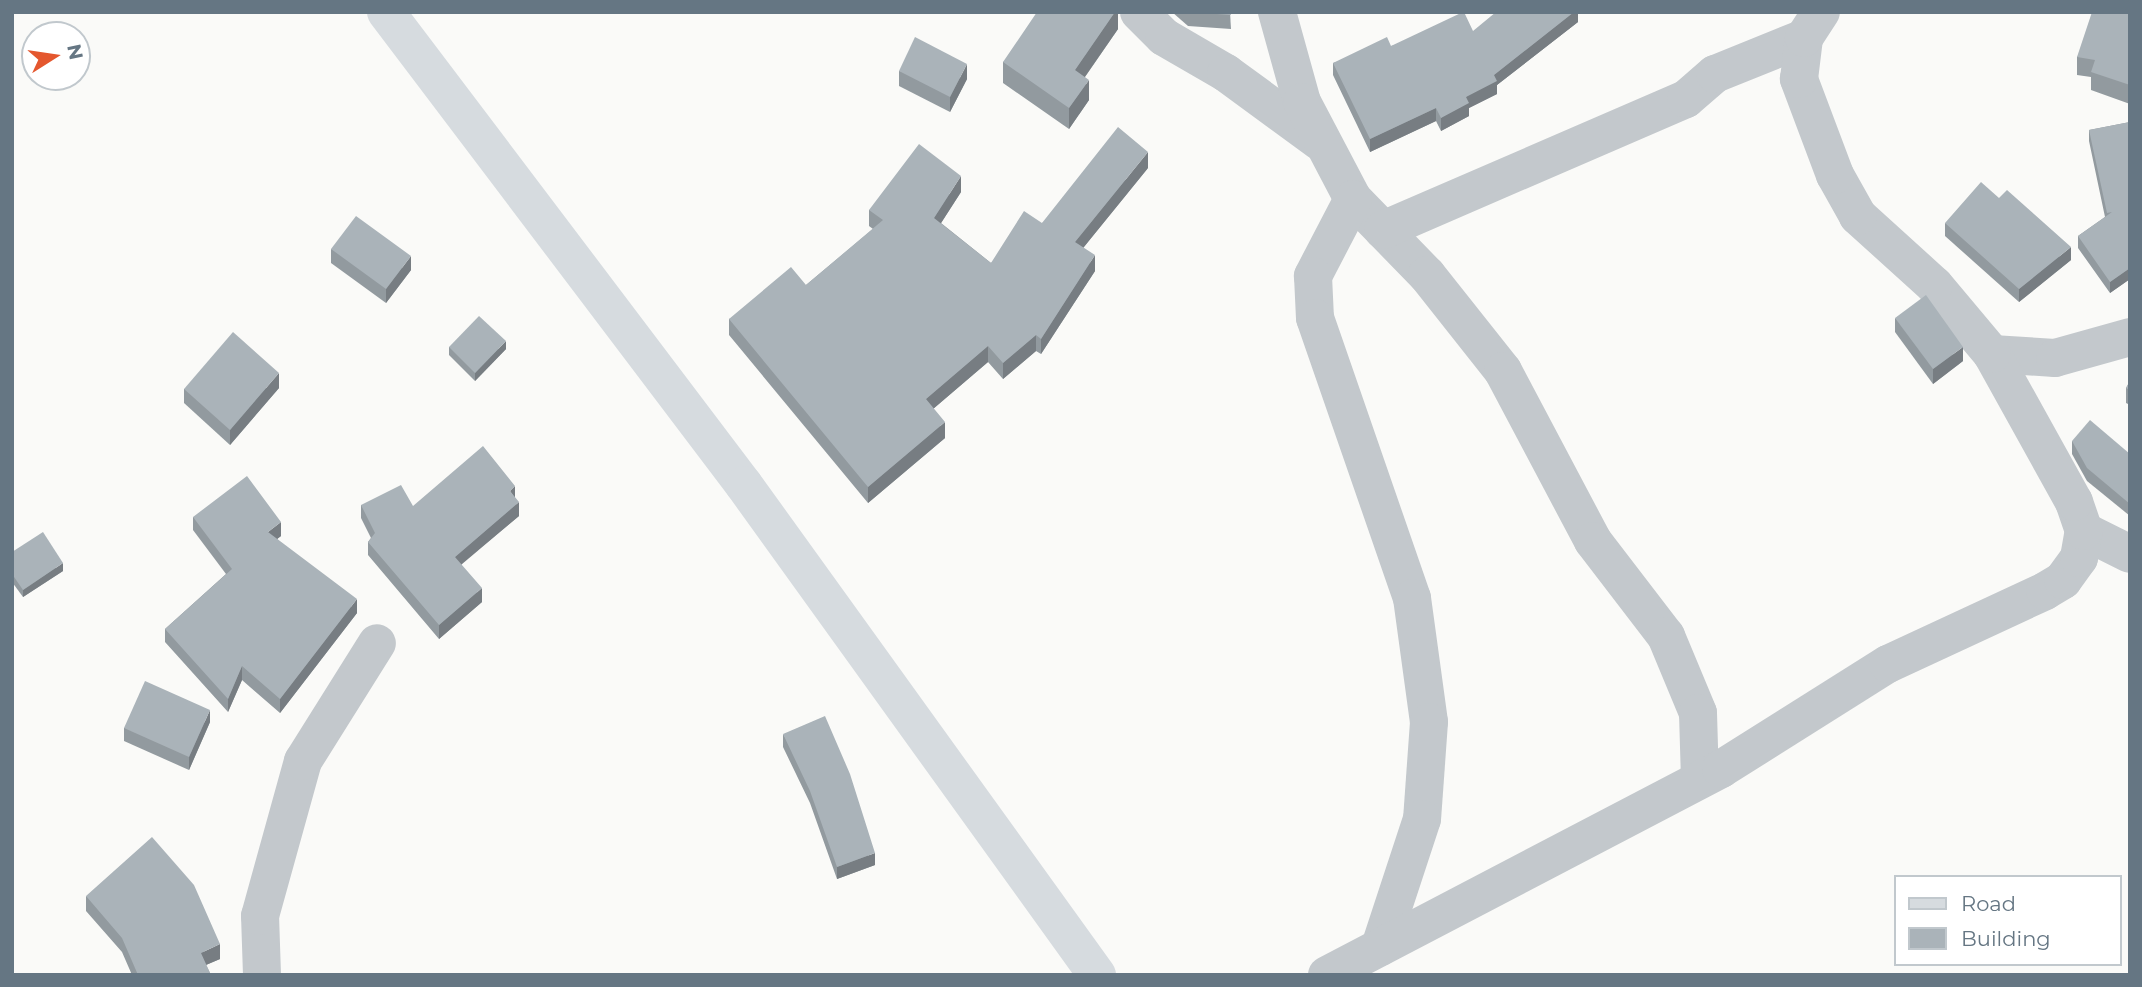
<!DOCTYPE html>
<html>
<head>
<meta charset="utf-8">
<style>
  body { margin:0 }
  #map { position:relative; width:2142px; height:987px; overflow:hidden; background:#fafaf8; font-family:Montserrat,sans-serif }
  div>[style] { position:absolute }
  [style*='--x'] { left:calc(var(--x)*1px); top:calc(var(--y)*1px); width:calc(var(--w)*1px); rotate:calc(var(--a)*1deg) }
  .minor>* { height:38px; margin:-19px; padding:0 19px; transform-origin:19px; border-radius:19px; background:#c3c8cc }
  .major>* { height:38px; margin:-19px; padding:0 19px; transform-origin:19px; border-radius:19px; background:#d6dbdf }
  .wall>* { inset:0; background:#929a9f }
  .shaded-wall>* { inset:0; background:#777d82 }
  .building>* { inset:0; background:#aab3b9 }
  span { translate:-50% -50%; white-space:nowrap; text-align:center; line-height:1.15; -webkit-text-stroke:7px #fff; paint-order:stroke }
  .frame { position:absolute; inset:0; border:14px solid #657683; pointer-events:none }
  .legend { position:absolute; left:1894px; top:875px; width:228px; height:91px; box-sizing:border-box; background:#fff; border:2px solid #c1c8cd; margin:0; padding:9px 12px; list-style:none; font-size:21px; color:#657683 }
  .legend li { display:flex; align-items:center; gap:14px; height:35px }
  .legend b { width:35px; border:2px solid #c1c8cd }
  .north { position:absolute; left:21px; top:21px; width:70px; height:70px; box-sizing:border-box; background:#fff; border:2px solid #c1c8cd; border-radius:50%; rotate:78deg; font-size:19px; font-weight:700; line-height:28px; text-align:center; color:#657683 }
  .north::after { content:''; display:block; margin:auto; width:24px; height:32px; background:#e4572e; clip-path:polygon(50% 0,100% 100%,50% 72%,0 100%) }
</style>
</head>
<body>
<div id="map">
  <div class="minor">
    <i style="--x:1139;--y:12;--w:35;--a:45"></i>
    <i style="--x:1164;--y:37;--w:72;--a:30.1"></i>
    <i style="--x:1226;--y:73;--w:115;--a:36.2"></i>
    <i style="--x:1277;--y:12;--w:93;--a:74.5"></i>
    <i style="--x:1302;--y:102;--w:110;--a:62.3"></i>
    <i style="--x:1353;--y:199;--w:106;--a:45.8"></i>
    <i style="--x:1427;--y:275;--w:122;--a:51.6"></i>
    <i style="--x:1503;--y:371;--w:192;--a:62.1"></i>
    <i style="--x:1593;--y:541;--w:120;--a:52.5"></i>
    <i style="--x:1666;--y:636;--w:83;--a:67.4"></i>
    <i style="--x:1698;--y:713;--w:66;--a:88.3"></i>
    <i style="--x:1353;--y:199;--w:87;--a:117.5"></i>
    <i style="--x:1313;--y:276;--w:42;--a:87.3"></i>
    <i style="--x:1315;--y:318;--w:296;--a:70.9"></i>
    <i style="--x:1412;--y:598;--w:125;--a:82.2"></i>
    <i style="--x:1429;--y:722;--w:97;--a:94.1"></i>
    <i style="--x:1422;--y:819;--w:135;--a:108.2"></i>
    <i style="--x:1383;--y:230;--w:330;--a:-23.4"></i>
    <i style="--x:1686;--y:99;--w:38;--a:-41"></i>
    <i style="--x:1715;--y:74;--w:96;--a:-22"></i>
    <i style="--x:1992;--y:354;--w:63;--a:3.6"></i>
    <i style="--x:2055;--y:358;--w:78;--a:-15.6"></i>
    <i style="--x:2084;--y:531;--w:51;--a:26.6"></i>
    <i style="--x:262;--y:975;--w:59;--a:-91.9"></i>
    <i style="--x:260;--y:916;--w:161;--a:-74.5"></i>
    <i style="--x:303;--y:761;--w:139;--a:-57.9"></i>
    <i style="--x:1327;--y:975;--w:445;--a:-27.6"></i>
    <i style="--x:1721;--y:769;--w:197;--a:-32.2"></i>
    <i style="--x:1888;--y:664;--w:173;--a:-24.9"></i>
    <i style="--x:2045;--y:591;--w:21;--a:-31"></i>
    <i style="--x:2063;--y:580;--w:27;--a:-54"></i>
    <i style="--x:2079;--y:558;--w:27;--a:-80"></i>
    <i style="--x:2084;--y:531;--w:31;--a:-109"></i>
    <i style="--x:2074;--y:502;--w:169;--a:-119"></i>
    <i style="--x:1992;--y:354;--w:90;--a:-130"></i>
    <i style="--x:1934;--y:285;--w:103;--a:-137.8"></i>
    <i style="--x:1858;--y:216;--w:47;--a:-119.3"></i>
    <i style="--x:1835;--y:175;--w:103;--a:-110.6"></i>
    <i style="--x:1799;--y:79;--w:41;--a:-83"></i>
    <i style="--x:1804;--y:38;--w:31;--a:-57"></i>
  </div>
  <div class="major">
    <i style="--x:386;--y:12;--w:593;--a:52.88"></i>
    <i style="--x:744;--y:485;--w:604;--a:54.23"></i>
  </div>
  <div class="wall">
    <i style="clip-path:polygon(1118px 12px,1118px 29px,1085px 77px,1089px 100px,1069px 129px,1003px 83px,1003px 62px)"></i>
    <i style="clip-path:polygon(1172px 12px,1230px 12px,1231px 29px,1188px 26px)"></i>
    <i style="clip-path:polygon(1578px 12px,1578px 22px,1497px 85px,1497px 94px,1469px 108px,1469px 116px,1441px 131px,1436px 121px,1370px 152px,1333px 75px,1333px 63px,1391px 46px)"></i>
    <i style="clip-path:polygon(2130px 12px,2130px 104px,2091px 90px,2091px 77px,2077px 75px,2077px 57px)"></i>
    <i style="clip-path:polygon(899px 71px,967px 79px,950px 112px,899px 86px)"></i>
    <i style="clip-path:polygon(2130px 122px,2130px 279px,2110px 293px,2078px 248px,2078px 236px,2105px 217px,2089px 141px,2089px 130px)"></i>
    <i style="clip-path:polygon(1148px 168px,1083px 248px,1095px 271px,1041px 354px,1036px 351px,1003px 379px,988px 362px,933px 409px,945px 438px,868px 503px,729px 335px,729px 319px,806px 285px,873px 229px,869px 226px,869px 210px,961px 192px,941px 223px,991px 263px,1042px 223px)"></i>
    <i style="clip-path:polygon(1945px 223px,2071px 260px,2019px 302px,1945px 236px)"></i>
    <i style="clip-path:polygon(331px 249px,411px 270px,386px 303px,331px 263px)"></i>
    <i style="clip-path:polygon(1895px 318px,1963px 361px,1933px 384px,1895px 332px)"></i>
    <i style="clip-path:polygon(449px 347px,506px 349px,475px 381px,449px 355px)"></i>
    <i style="clip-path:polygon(2130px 381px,2130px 405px,2126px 403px,2126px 388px)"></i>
    <i style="clip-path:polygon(279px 388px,230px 445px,184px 403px,184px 389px)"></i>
    <i style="clip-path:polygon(2072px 441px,2130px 454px,2130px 516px,2087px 481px,2072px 454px)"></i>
    <i style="clip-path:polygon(515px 498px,519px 516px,461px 564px,482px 602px,439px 639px,368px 555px,368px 542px,371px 538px,361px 518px,361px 505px,413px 506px)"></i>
    <i style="clip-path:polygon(193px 517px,281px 536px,277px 539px,357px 613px,280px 713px,242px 680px,228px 712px,165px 642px,165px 629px,226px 574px,193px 530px)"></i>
    <i style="clip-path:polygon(12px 552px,63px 571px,23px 597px,12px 582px)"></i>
    <i style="clip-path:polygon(210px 722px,189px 770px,124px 741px,124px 728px)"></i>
    <i style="clip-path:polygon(783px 734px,875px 865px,837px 879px,810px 803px,783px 747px)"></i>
    <i style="clip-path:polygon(86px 896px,220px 959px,206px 965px,211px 975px,132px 975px,122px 952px,86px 911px)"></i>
  </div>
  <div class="shaded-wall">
    <i style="clip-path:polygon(1115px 12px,1118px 12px,1118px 29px,1075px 91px,1075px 70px)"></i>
    <i style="clip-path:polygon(1574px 12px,1578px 12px,1578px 22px,1497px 85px,1497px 94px,1469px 108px,1469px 116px,1441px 131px,1441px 118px,1466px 97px)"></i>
    <i style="clip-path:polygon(967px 64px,967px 79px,950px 112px,950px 97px)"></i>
    <i style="clip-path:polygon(1089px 80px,1089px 100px,1069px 129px,1069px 108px)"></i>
    <i style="clip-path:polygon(1436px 108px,1436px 121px,1370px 152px,1370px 139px)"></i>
    <i style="clip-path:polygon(1148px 152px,1148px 168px,1075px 258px,1075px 242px)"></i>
    <i style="clip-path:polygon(961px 176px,961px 192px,934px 234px,934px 218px)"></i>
    <i style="clip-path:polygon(2071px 247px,2071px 260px,2019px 302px,2019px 289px)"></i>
    <i style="clip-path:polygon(1095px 255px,1095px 271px,1041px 354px,1041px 339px)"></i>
    <i style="clip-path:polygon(411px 256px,411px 270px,386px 303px,386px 289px)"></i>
    <i style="clip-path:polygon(2130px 268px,2130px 279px,2110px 293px,2110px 282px)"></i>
    <i style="clip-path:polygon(1036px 335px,1036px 351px,1003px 379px,1003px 363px)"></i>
    <i style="clip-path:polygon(506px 341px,506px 349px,475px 381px,475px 373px)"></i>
    <i style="clip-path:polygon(988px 346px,988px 362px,926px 415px,926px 399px)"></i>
    <i style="clip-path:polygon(1963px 347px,1963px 361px,1933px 384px,1933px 369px)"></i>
    <i style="clip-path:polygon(279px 373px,279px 388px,230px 445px,230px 430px)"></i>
    <i style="clip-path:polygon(945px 422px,945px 438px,868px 503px,868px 487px)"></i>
    <i style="clip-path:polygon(515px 486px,515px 499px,510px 491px)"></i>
    <i style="clip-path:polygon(519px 502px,519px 516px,455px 570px,455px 557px)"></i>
    <i style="clip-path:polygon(281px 522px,281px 536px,268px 546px,268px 532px)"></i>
    <i style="clip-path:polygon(63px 563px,63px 571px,23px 597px,23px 590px)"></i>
    <i style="clip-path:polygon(482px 588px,482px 602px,439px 639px,439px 625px)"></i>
    <i style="clip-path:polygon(357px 599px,357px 613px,280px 713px,280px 699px)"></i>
    <i style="clip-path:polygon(242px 666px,242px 680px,228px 712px,228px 699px)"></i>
    <i style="clip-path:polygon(210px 710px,210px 722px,189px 770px,189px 757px)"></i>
    <i style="clip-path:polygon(875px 853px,875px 865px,837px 879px,837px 867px)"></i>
    <i style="clip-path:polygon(220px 944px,220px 959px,201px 967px,201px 953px)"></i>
  </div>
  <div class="building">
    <i style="clip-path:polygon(1037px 12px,1115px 12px,1075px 70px,1089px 80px,1069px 108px,1003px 62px)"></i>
    <i style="clip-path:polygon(1189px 12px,1230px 12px,1231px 15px)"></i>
    <i style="clip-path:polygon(1463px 12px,1464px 12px,1473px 31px,1496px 12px,1574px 12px,1494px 75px,1497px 81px,1466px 97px,1469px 103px,1441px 118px,1436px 108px,1370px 139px,1333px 63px,1387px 37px,1391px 46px)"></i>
    <i style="clip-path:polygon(2092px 12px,2130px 12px,2130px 85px,2091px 72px,2095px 60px,2077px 57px)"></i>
    <i style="clip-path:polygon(915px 37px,967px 64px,950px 97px,899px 71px)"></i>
    <i style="clip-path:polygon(2130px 122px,2130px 268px,2110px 282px,2078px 236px,2112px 212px,2107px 213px,2089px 130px)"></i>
    <i style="clip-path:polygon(1118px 127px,1148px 152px,1075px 242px,1095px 255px,1041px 339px,1036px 335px,1003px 363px,988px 346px,926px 399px,945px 422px,868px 487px,729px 319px,791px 267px,806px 285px,883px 220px,869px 210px,919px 144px,961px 176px,934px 218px,991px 263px,1024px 211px,1042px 223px)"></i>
    <i style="clip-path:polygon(1981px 182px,1999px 198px,2007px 190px,2071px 247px,2019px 289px,1945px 223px)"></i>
    <i style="clip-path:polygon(356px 216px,411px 256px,386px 289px,331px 249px)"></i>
    <i style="clip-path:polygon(1926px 295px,1963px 347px,1933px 369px,1895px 318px)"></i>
    <i style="clip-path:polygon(479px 316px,506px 341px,475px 373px,449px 347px)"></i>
    <i style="clip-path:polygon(233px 332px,279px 373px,230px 430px,184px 389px)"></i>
    <i style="clip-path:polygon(2130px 381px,2130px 390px,2126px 388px)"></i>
    <i style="clip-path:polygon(2090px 420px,2130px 454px,2130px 504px,2087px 468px,2072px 441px)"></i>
    <i style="clip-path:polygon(483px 446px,515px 486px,510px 491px,519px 502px,455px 557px,482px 588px,439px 625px,368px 542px,375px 533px,361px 505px,401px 485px,413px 506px)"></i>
    <i style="clip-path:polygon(247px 476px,281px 522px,268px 532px,357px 599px,280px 699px,242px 666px,228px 699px,165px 629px,232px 569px,193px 517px)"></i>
    <i style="clip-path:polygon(43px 532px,63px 563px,23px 590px,12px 574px,12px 552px)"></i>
    <i style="clip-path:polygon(145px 681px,210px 710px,189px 757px,124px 728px)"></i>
    <i style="clip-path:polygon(825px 716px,850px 774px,875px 853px,837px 867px,810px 791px,783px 734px)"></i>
    <i style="clip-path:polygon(152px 837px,194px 885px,220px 944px,201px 953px,211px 975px,138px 975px,122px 938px,86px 896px)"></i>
  </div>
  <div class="frame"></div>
  <ul class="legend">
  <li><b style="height:9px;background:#d6dbdf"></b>Road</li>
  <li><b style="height:19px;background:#aab3b9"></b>Building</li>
  </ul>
  <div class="north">N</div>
</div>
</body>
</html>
